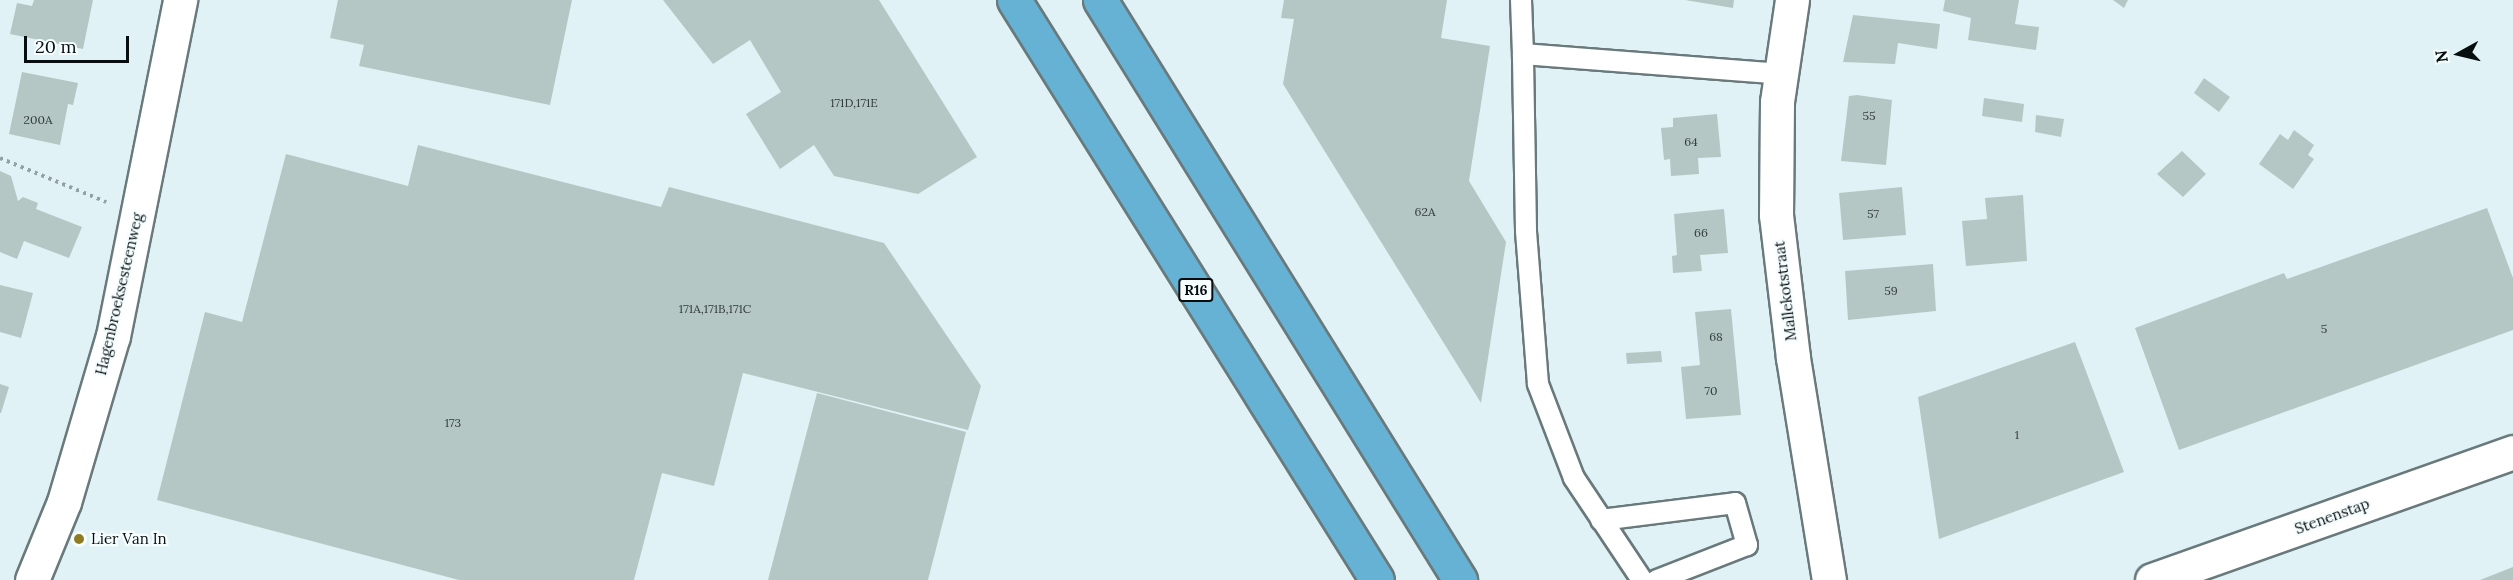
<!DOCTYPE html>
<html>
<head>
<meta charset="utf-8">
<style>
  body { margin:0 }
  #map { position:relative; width:2513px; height:580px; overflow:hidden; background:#e0f2f5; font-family:Lora,serif }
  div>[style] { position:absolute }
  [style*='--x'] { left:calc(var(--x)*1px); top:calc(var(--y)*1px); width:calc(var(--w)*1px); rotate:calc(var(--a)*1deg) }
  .building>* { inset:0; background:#b5c7c4 }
  .path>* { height:4px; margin-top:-2px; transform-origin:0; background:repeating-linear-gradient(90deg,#93a1a3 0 3px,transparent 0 7.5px) }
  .roads { filter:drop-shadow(2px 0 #69797c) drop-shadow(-2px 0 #69797c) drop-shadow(0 2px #69797c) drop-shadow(0 -2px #69797c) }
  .service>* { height:20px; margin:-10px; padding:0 10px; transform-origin:10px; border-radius:10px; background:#fff }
  .minor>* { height:33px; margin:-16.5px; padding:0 16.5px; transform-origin:16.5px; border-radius:16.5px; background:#fff }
  .tertiary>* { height:33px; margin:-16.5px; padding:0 16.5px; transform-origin:16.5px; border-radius:16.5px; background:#fff }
  .trunk>* { height:33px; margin:-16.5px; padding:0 16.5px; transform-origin:16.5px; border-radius:16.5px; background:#66b2d4 }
  .dots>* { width:16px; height:16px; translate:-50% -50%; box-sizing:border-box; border:3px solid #f6fdfe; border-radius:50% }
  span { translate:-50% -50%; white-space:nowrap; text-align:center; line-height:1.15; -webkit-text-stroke:4.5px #f6fdfe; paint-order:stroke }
  .number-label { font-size:12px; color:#333c3c }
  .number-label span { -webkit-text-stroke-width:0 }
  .shield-label span { padding:2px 4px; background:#f6fdfe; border:2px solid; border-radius:4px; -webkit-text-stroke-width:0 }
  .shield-label { font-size:14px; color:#080e0f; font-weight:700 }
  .street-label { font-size:15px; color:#080e0f }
  .poi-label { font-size:15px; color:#080e0f }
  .left { translate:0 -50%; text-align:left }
  .north { position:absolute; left:2429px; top:24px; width:60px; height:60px; -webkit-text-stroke:4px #f6fdfe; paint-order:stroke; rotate:262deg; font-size:16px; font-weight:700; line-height:24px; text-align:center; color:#080e0f }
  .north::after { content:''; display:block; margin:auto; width:21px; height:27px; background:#080e0f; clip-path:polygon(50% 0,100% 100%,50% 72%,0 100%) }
  .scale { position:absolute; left:24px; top:36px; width:105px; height:27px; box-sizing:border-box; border:3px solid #080e0f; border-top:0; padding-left:8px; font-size:18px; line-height:21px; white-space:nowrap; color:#080e0f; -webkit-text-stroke:4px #f6fdfe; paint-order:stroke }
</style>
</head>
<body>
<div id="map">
  <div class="building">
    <i style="clip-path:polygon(34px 0,93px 0,83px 49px,10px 34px,17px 3px,32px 6px)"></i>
    <i style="clip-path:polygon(338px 0,572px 0,550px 105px,359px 66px,364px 45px,330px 38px)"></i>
    <i style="clip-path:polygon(663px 0,879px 0,977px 157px,918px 194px,834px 176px,814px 145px,780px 169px,746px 114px,781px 92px,750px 40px,713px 64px)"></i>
    <i style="clip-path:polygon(1284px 0,1447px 0,1441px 38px,1490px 46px,1469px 181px,1506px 242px,1481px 403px,1283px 84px,1294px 19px,1281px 18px)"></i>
    <i style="clip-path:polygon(1685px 0,1734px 0,1733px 8px)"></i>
    <i style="clip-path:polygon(1945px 0,2019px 0,2015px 24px,2039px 27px,2036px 50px,1968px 40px,1971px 18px,1943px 11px)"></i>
    <i style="clip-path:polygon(2113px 0,2128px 0,2124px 8px)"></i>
    <i style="clip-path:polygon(1853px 15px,1940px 24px,1937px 49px,1898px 43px,1895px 64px,1843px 62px)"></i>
    <i style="clip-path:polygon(22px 72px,78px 83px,73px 105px,68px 104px,60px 145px,9px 134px)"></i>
    <i style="clip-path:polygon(2204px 78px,2230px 97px,2219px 112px,2194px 93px)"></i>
    <i style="clip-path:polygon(1857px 95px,1892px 100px,1886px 165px,1841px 161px,1849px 96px)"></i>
    <i style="clip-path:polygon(1984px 98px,2024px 104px,2022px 122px,1982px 116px)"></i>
    <i style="clip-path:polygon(1717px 114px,1721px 157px,1698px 158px,1699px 174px,1671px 176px,1670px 159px,1664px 160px,1661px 128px,1673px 127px,1673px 118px)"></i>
    <i style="clip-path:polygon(2036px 115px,2064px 119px,2061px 137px,2035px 132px)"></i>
    <i style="clip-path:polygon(2294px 130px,2314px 145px,2308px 155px,2314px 159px,2293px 189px,2259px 164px,2280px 134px,2288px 140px)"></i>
    <i style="clip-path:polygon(418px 145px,661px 207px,669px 187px,884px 243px,981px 386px,968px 430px,743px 373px,714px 486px,662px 473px,634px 580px,459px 580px,157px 500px,205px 312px,242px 322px,286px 154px,408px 186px)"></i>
    <i style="clip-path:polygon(2182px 151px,2206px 174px,2183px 197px,2157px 174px)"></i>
    <i style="clip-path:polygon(0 171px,11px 176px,18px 201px,23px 197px,38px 203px,36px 209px,82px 227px,69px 258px,24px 241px,17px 259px,0 252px)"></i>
    <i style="clip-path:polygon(1902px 187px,1906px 235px,1843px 240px,1839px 193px)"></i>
    <i style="clip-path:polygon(2023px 195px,2027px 261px,1966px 266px,1962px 221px,1987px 219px,1985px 198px)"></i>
    <i style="clip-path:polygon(2487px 208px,2513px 278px,2513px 330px,2179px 450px,2135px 328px,2284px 273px,2287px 279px)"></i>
    <i style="clip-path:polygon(1724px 209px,1728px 253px,1700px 255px,1702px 271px,1673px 273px,1672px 256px,1677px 255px,1674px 214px)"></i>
    <i style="clip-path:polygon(1933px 264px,1936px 311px,1848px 320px,1845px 271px)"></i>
    <i style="clip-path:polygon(0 285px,33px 293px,21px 338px,0 332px)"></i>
    <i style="clip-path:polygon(1731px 309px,1741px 415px,1686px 419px,1681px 367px,1700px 365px,1695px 312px)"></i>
    <i style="clip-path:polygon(2075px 342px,2124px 472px,1939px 539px,1918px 397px)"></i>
    <i style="clip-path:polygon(1661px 351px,1662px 362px,1627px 364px,1626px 353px)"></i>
    <i style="clip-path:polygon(0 384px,9px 387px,1px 413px,0 413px)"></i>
    <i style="clip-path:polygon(817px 393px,966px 432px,928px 580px,768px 580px)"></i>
    <i style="clip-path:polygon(2513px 567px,2513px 580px,2480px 580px)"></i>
  </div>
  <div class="path">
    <i style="--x:0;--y:158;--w:115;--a:22.5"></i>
  </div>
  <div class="roads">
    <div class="service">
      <i style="--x:1521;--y:0;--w:54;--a:87.9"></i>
      <i style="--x:1601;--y:520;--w:135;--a:-7.2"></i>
      <i style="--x:1735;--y:503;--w:44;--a:74.1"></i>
      <i style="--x:1747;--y:545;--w:97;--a:158.7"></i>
      <i style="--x:1642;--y:580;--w:123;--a:-123.7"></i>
      <i style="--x:1574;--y:478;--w:101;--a:-111"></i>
      <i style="--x:1538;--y:384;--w:154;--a:-94.5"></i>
      <i style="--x:1526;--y:230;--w:176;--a:-91"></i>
      <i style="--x:1523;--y:54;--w:259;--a:4.4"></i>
    </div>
    <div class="minor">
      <i style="--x:1792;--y:0;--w:103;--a:98.4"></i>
      <i style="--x:1777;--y:102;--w:113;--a:90.5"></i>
      <i style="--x:1776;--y:215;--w:144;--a:83.2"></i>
      <i style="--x:1793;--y:358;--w:225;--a:80.8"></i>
      <i style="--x:2152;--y:580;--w:383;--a:-19.5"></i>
    </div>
    <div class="tertiary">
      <i style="--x:32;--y:580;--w:84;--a:-67.7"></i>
      <i style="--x:64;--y:502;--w:173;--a:-73.6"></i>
      <i style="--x:113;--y:336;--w:343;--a:-78.7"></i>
    </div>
    <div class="trunk">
      <i style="--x:1014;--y:0;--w:684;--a:57.96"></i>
      <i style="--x:1100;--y:0;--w:683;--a:58.17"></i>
    </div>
  </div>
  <div class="dots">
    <i style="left:79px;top:539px;background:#8f7c22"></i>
  </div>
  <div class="number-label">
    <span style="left:854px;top:103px">171D,171E</span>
    <span style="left:1869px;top:116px">55</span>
    <span style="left:38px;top:120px">200A</span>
    <span style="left:1691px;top:142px">64</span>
    <span style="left:1425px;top:212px">62A</span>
    <span style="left:1873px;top:214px">57</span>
    <span style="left:1701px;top:233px">66</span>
    <span style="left:1891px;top:291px">59</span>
    <span style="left:715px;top:309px">171A,171B,171C</span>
    <span style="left:2324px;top:329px">5</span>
    <span style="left:1716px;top:337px">68</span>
    <span style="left:1711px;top:391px">70</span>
    <span style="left:453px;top:423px">173</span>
    <span style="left:2017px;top:435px">1</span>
  </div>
  <div class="shield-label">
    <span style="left:1196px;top:290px">R16</span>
  </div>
  <div class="street-label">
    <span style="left:1785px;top:291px;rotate:-97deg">Mallekotstraat</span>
    <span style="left:119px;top:294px;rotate:-77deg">Hagenbroeksesteenweg</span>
    <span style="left:2332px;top:516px;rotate:-20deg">Stenenstap</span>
  </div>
  <div class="poi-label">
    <span class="left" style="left:91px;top:539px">Lier Van In</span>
  </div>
  <div class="north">N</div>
  <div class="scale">20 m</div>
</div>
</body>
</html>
